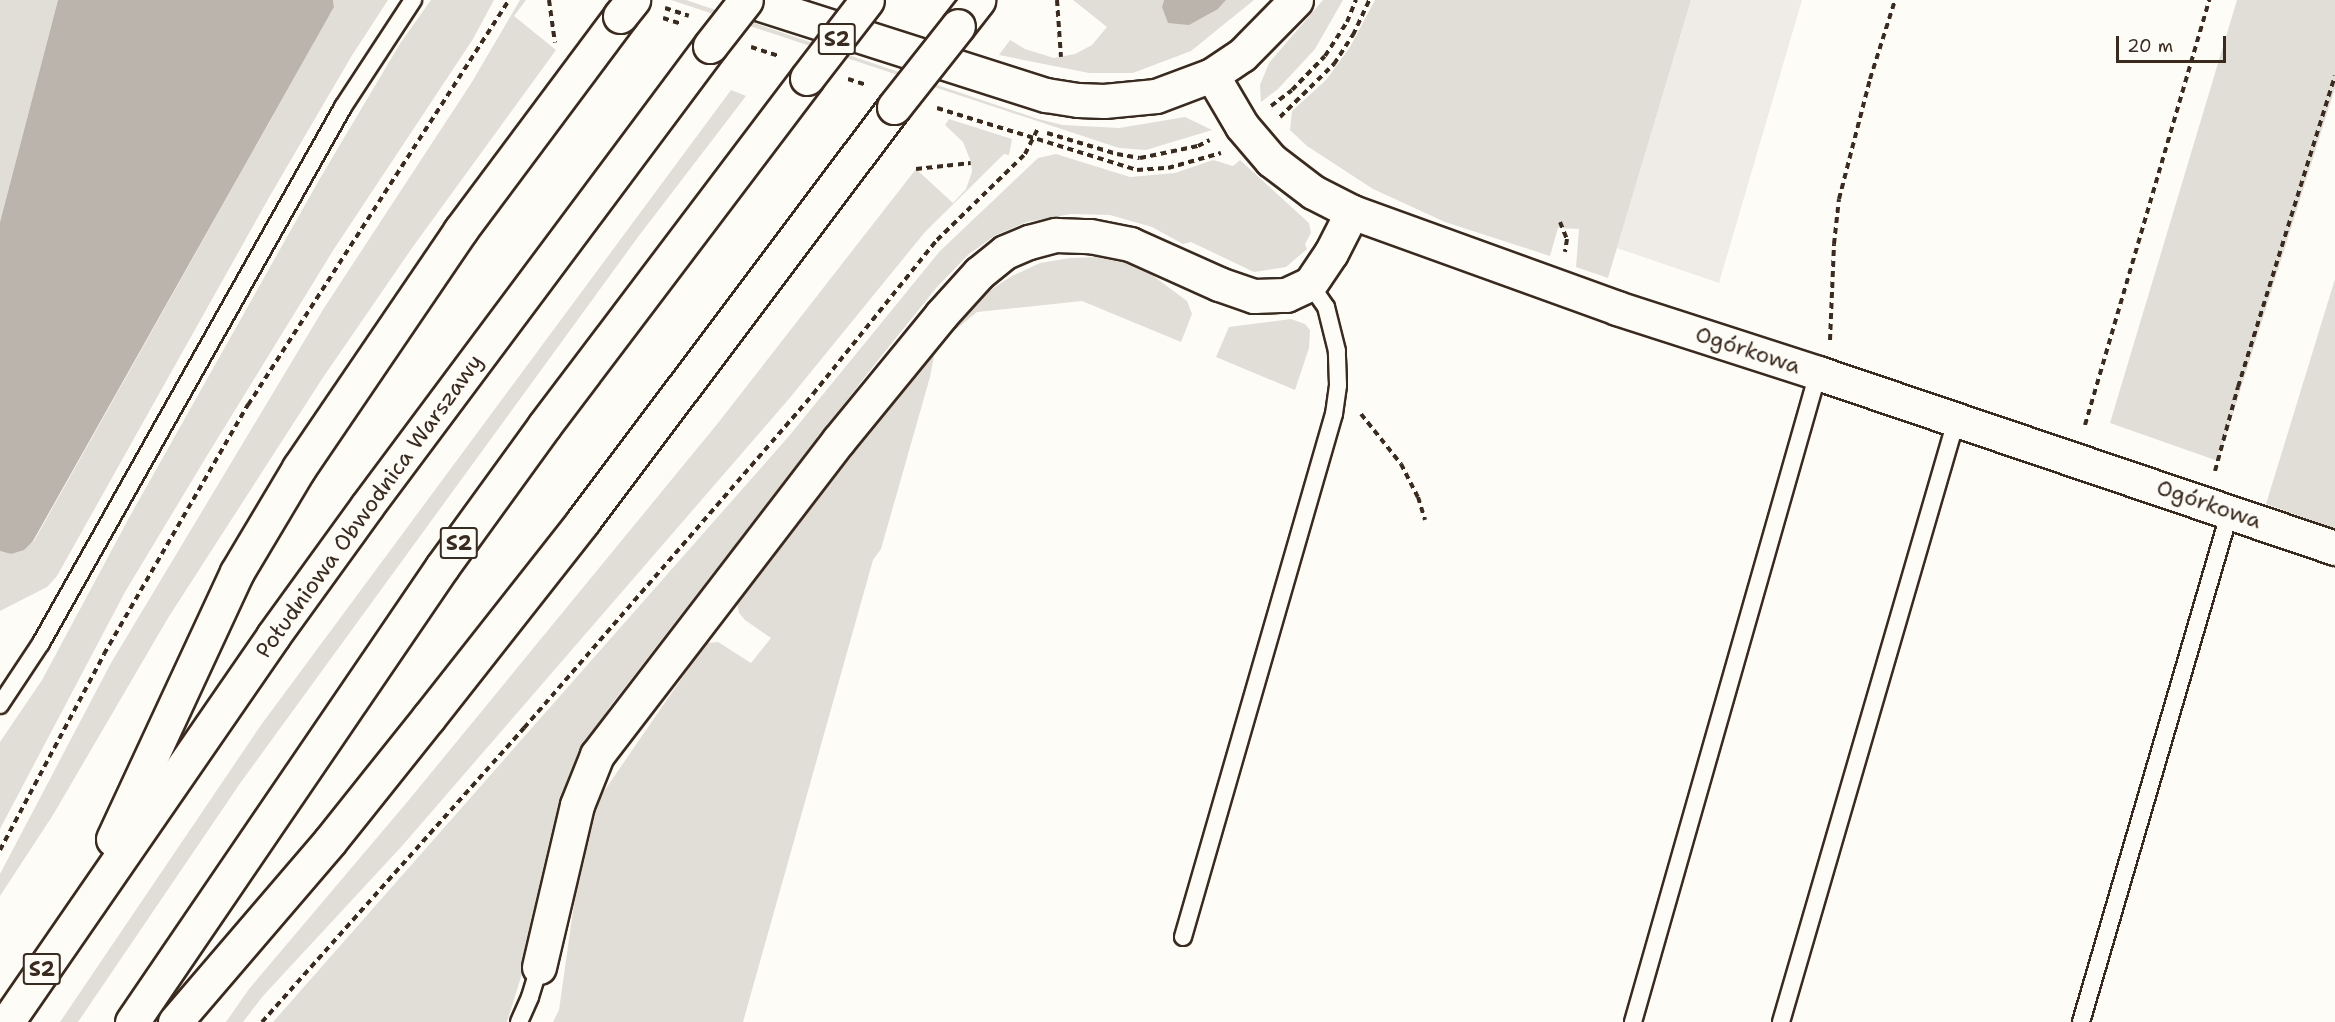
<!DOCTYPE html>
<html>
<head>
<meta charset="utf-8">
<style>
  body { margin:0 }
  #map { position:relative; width:2335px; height:1022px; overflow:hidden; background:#fdfcf7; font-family:"Shantell Sans",sans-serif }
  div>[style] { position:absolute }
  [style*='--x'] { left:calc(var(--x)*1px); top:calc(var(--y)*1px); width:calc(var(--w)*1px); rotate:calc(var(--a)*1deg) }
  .built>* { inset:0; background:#efece7 }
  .green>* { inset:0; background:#e1ded7 }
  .water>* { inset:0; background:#bbb4ad }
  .path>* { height:4px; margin-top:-2px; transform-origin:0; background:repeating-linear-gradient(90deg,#3b2a1e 0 6px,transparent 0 10.5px) }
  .roads { filter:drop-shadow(2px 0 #3b2a1e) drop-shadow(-2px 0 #3b2a1e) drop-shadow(0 2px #3b2a1e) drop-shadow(0 -2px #3b2a1e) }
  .service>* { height:16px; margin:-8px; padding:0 8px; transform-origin:8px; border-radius:8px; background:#fdfcf7 }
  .minor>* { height:33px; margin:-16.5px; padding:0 16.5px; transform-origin:16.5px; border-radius:16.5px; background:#fdfcf7 }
  .motorway>* { height:33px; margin:-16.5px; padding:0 16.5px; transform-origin:16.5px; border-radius:16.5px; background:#fdfcf7 }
  .bridges { filter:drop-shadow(2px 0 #3b2a1e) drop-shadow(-2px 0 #3b2a1e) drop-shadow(0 2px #3b2a1e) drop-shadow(0 -2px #3b2a1e) }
  .motorway-bridge>* { height:33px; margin:-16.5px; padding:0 16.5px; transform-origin:16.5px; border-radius:16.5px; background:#fdfcf7 }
  span { translate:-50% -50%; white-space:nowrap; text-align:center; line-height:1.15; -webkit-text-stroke:4.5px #fdfcf7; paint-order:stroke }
  .shield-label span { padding:2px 4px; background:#fdfcf7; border:2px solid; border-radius:4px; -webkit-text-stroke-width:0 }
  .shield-label { font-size:21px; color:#3b2a1e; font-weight:700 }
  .street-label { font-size:22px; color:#3b2a1e }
  .scale { position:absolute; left:2116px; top:36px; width:110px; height:27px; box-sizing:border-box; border:3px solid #3b2a1e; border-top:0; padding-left:8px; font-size:18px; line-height:21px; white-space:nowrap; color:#3b2a1e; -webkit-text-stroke:4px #fdfcf7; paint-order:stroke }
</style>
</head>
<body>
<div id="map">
  <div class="built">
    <i style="clip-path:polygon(1691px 0,1802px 0,1719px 283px,1617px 248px)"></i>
  </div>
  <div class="green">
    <i style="clip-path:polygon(0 0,58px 0,0 222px)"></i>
    <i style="clip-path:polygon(333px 0,388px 0,351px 57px,271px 194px,57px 576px,47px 587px,0 611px,0 551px,11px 554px,34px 541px,334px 7px)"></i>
    <i style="clip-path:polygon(431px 0,494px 0,473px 39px,334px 249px,208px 454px,125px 592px,0 829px,0 742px,42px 680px,130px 516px,319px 180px,401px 42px)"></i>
    <i style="clip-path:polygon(520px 0,526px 0,514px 16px,556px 50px,412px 248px,322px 379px,168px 618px,53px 815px,0 896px,0 874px,111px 663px,324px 308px,472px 82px)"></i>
    <i style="clip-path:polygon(671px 0,686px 0,1038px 119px,1063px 125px,1119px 128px,1185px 117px,1212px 130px,1146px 150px,1119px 148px)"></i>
    <i style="clip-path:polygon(1073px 0,1164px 0,1162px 7px,1218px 9px,1226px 0,1254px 0,1191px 51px,1133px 73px,1089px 73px,999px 55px,1010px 40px,1025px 49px,1054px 58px,1075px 54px,1092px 45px,1107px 27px)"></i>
    <i style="clip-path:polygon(1323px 0,1343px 0,1315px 49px,1278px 89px,1261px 102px,1260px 85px,1269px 63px)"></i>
    <i style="clip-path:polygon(1375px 0,1691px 0,1608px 278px,1576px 267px,1579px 229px,1558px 228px,1550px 256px,1445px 222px,1373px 189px,1307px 146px,1290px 130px,1292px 111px,1326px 80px,1350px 47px)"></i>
    <i style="clip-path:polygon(2237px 0,2335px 0,2335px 88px,2218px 461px,2110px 423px)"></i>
    <i style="clip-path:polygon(731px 90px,746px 96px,638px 237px,241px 782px,78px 1022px,60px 1022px,261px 725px)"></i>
    <i style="clip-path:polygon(949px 119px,1012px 139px,1009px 155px,1004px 154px,925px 232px,788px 400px,402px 846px,263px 996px,243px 1022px,226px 1022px,249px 989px,408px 801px,718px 423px,916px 169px,953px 203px,966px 189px,972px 172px,971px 162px,963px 142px,945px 125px)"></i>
    <i style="clip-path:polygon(1056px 154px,1130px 177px,1175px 173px,1213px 160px,1233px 166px,1240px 160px,1309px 223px,1311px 233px,1305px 244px,1307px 249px,1286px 267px,1254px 272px,1191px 242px,1183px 244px,1152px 227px,1110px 215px,1071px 214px,1027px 222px,996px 235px,969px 254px,937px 287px,875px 364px,608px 709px,586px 746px,563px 804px,541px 883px,529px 951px,507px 1022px,273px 1022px,789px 436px,940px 251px,1038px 158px)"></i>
    <i style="clip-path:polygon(1097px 257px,1125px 263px,1152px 275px,1187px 301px,1192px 314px,1181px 342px,1082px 301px,977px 312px,943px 340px,984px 294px,1012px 276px,1040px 263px,1070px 258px)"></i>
    <i style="clip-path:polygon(2335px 279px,2335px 529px,2266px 504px)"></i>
    <i style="clip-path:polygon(1291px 319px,1305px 324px,1310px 330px,1309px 348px,1295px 390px,1216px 357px,1229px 327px)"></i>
    <i style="clip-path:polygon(936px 346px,930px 377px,881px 549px,873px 560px,743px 1022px,553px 1022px,559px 1010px,581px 854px,602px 794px,706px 643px,718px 642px,751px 663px,771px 638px,745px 620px,739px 613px,737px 603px)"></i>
  </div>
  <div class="water">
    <i style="clip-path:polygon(58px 0,333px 0,334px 7px,33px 541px,24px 550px,11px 554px,0 551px,0 222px)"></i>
    <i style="clip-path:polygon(1164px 0,1226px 0,1218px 9px,1189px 25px,1168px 23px,1162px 7px)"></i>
  </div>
  <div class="path">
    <i style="--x:549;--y:0;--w:43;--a:82.1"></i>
    <i style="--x:1057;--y:0;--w:57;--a:86"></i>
    <i style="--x:665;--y:8;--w:25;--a:18"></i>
    <i style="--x:663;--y:18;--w:20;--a:18"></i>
    <i style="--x:751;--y:47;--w:29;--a:18"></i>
    <i style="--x:848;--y:79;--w:20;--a:18"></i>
    <i style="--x:1271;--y:106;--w:26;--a:-37"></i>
    <i style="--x:1292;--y:90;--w:47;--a:-45.9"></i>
    <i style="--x:1325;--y:56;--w:40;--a:-57.1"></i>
    <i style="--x:1347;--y:22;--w:24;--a:-68"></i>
    <i style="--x:937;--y:108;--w:209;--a:17.2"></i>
    <i style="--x:1137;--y:170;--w:31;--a:-4"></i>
    <i style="--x:1168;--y:168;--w:55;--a:-15.8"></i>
    <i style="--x:1280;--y:117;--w:76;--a:-44.5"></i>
    <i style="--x:1334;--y:64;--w:35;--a:-57"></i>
    <i style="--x:1353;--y:35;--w:38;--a:-65"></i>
    <i style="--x:1047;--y:133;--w:73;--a:16.7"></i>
    <i style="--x:1117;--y:154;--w:23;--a:10"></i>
    <i style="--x:1140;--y:158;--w:59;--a:-11.7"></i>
    <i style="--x:1198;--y:146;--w:13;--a:-27"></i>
    <i style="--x:916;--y:169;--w:55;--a:-6.2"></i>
    <i style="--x:1560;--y:222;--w:18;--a:68"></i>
    <i style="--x:1567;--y:239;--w:13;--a:99"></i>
    <i style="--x:1830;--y:340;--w:96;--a:-87.6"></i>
    <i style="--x:1834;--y:244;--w:45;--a:-83.7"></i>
    <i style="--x:1839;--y:199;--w:124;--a:-75.5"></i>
    <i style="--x:1870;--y:79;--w:83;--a:-72.4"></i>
    <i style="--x:1361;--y:414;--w:64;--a:51.3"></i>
    <i style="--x:1401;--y:464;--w:37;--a:63"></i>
    <i style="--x:1418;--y:497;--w:24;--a:73"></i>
    <i style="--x:2085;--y:425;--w:443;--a:-73.7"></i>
    <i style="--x:2215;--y:471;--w:87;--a:-74.7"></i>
    <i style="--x:2238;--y:387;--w:326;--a:-72.7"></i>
    <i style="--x:0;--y:850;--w:222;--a:-62"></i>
    <i style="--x:104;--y:654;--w:288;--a:-60"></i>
    <i style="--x:248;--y:405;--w:482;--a:-57.2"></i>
    <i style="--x:262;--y:1022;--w:394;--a:-48.3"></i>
    <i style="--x:524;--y:728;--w:442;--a:-49.1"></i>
    <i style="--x:813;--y:394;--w:198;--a:-51.2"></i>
    <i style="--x:937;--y:240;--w:123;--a:-44.3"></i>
    <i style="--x:1025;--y:154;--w:27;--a:-63"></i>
  </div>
  <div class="roads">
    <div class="service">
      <i style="--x:0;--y:705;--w:74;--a:-56.5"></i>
      <i style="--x:41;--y:643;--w:615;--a:-60.6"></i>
      <i style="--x:343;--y:107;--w:128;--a:-56.8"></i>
      <i style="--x:1183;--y:937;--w:544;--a:-73.9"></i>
      <i style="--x:1334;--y:414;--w:29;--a:-82"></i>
      <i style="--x:1338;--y:385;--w:34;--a:-92"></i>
      <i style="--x:1337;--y:351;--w:45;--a:-104"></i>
      <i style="--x:1326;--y:307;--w:28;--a:-125"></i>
      <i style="--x:519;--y:1022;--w:27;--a:-66"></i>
      <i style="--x:530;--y:997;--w:31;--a:-73"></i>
      <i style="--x:1633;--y:1022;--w:675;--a:-74.09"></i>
      <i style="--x:1781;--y:1022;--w:626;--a:-73.77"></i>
      <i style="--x:2081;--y:1022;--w:532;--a:-73.74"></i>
    </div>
    <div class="minor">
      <i style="--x:748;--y:0;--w:313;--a:17.7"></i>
      <i style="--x:1046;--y:95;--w:32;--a:9"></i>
      <i style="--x:1078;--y:100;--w:26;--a:2"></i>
      <i style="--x:1104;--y:101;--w:52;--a:-5.5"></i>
      <i style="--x:1156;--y:96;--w:60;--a:-20.6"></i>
      <i style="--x:1212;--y:75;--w:36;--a:-34"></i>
      <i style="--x:1242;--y:55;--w:77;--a:-45.5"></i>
      <i style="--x:1212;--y:75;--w:59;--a:59.5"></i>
      <i style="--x:1242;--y:126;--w:45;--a:49.5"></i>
      <i style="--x:1271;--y:160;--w:53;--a:37.3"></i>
      <i style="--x:1313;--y:192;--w:44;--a:27.1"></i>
      <i style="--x:1352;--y:212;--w:282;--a:19.9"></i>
      <i style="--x:1617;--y:308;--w:211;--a:17.9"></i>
      <i style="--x:1818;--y:373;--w:546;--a:18.7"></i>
      <i style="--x:539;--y:967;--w:166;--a:-76.8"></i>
      <i style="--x:577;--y:805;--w:54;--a:-68.2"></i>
      <i style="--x:597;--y:755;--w:396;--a:-52.5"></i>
      <i style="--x:838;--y:441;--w:163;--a:-50.7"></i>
      <i style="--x:941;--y:315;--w:57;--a:-47.9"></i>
      <i style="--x:979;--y:273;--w:33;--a:-39"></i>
      <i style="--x:1005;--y:252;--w:26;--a:-23"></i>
      <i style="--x:1029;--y:242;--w:28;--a:-15"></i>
      <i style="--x:1056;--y:235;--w:34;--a:2"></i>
      <i style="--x:1090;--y:236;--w:41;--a:11.3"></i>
      <i style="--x:1130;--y:244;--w:98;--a:24.2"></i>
      <i style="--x:1219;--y:284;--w:37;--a:19"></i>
      <i style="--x:1254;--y:296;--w:32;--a:-2"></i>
      <i style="--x:1286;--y:295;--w:26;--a:-25"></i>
      <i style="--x:1310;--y:284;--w:37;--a:-56"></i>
      <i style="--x:1331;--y:253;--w:46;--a:-62.9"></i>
    </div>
    <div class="motorway">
      <i style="--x:958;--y:26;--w:33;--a:-52"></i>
      <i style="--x:113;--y:839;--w:294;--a:-65.1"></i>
      <i style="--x:237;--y:572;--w:121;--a:-59.2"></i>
      <i style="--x:299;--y:468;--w:287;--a:-55.8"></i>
      <i style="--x:460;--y:231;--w:268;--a:-53.3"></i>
      <i style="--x:7;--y:1022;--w:469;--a:-55.4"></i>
      <i style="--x:273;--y:636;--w:160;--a:-54.1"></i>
      <i style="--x:367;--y:506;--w:574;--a:-53.29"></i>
      <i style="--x:132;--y:1022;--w:551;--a:-55.73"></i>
      <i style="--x:442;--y:567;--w:174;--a:-54.1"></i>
      <i style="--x:544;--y:426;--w:436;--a:-52.9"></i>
      <i style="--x:175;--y:1022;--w:238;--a:-49.4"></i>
      <i style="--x:330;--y:841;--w:159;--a:-51.4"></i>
      <i style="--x:429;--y:717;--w:249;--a:-51.8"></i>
      <i style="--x:583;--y:521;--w:518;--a:-53.09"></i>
    </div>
  </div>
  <div class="bridges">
    <div class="motorway-bridge">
      <i style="--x:620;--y:16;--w:21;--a:-51"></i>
      <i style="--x:710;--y:46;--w:58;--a:-52"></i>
      <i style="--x:807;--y:78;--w:98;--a:-52.4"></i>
      <i style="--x:894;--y:107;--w:103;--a:-51.7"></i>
    </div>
  </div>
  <div class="shield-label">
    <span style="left:837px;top:39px">S2</span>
    <span style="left:459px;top:543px">S2</span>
    <span style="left:42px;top:969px">S2</span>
  </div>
  <div class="street-label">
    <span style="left:1748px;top:350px;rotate:18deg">Ogórkowa</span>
    <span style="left:2209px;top:504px;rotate:19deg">Ogórkowa</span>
    <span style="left:369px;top:506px;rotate:-54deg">Południowa Obwodnica Warszawy</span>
  </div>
  <div class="scale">20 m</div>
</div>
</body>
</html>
